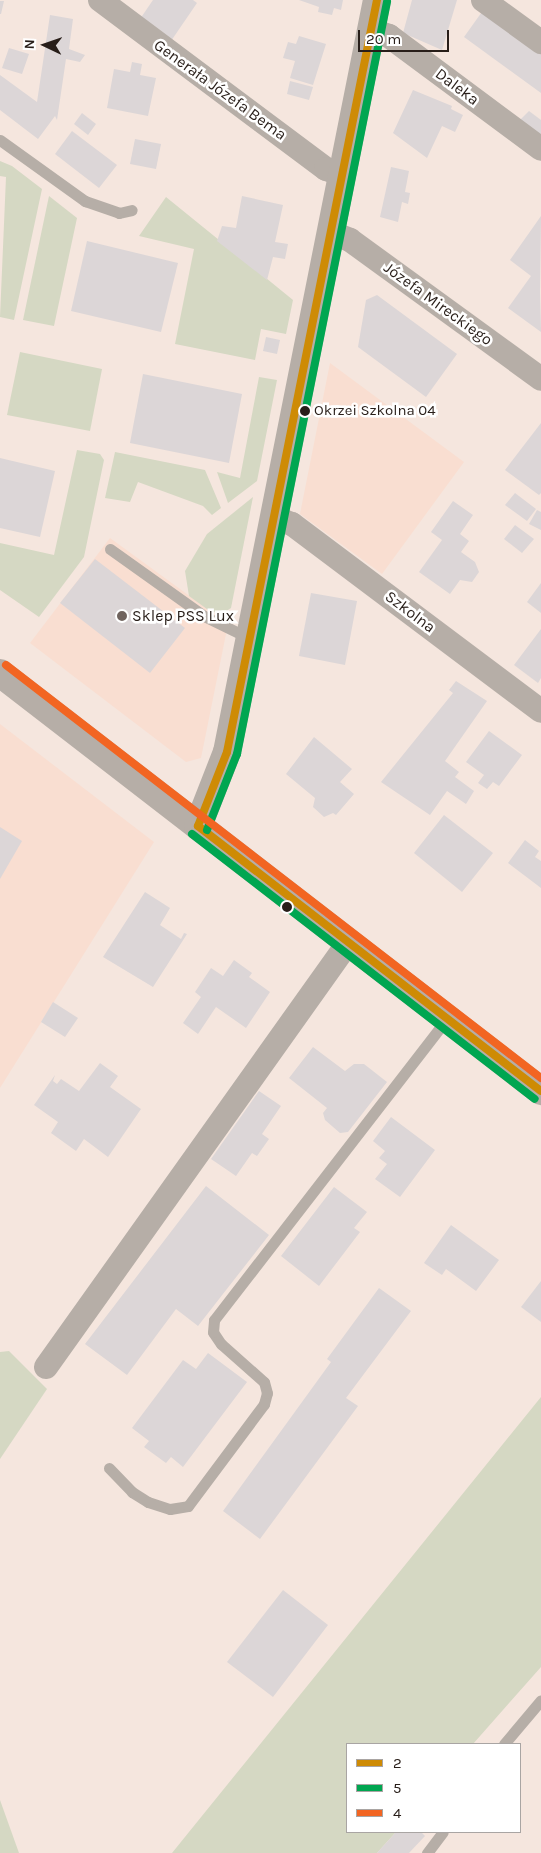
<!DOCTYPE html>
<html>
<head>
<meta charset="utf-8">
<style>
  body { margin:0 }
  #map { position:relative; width:541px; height:1853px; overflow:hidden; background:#f5e6de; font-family:Karla,sans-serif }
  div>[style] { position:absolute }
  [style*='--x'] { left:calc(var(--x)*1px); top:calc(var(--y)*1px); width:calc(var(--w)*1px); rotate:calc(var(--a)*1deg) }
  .built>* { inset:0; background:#f9ded1 }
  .green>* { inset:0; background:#d5d8c3 }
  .building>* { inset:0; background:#dcd6d7 }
  .service>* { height:11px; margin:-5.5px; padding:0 5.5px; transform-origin:5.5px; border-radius:5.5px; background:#b6aea7 }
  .minor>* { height:24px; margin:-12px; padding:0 12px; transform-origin:12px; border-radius:12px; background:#b6aea7 }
  .tertiary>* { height:28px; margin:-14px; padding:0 14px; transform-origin:14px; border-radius:14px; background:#b6aea7 }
  .bus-1>* { height:8px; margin:-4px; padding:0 4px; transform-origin:4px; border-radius:4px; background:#ce8b05 }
  .bus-2>* { height:8px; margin:-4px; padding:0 4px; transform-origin:4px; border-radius:4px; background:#00a651 }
  .bus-3>* { height:8px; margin:-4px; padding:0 4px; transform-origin:4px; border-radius:4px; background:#f26522 }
  .dots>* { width:14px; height:14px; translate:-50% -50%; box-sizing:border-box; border:2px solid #fff; border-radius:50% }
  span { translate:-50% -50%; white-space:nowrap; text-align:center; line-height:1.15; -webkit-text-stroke:5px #fff; paint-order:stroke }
  .bus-label { font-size:15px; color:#281e19 }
  .left { translate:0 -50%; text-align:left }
  .street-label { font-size:16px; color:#281e19 }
  .poi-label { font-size:16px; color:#281e19 }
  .legend { position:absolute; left:346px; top:1743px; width:175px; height:90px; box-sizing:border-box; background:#fff; border:1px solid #a9a5a3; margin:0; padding:6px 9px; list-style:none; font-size:15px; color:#281e19 }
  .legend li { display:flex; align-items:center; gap:10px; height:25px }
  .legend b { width:25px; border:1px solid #a9a5a3 }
  .north { position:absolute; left:20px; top:20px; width:50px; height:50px; -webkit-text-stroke:4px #fff; paint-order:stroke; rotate:273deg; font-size:14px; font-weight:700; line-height:20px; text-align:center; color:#281e19 }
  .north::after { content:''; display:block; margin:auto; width:18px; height:22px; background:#281e19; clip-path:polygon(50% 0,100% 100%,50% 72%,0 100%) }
  .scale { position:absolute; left:358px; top:30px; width:91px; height:22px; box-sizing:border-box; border:2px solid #281e19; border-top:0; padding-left:6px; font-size:15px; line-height:18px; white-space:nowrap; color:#281e19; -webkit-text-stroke:4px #fff; paint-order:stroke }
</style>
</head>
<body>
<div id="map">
  <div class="built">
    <i style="clip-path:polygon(330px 363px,464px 462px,382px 574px,300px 514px)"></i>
    <i style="clip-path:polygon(110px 538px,228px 624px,201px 758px,186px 762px,30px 643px)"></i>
    <i style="clip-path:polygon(0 724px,154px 842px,0 1088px)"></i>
  </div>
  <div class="green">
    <i style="clip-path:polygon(0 161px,12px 166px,42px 189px,14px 320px,0 317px,6px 177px,0 176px)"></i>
    <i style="clip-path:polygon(49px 196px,77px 218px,54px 326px,23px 320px)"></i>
    <i style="clip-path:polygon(166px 197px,293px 300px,286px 334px,261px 329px,255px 360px,175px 344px,194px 249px,139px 236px)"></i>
    <i style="clip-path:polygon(20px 352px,102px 369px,90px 431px,7px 415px)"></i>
    <i style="clip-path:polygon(259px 377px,277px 380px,257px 481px,228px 503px,217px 472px,240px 478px)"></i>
    <i style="clip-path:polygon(77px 450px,100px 454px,104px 460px,84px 557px,39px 617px,0 590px,0 543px,54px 555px)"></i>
    <i style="clip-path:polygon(115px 452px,205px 470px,221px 508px,212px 515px,203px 506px,138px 482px,130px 502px,105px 498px)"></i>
    <i style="clip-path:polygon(253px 497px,231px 608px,225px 612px,211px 612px,189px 596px,185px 571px,207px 534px)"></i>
    <i style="clip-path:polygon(9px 1351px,47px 1389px,0 1459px,0 1352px)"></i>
    <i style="clip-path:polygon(541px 1397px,541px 1667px,473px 1744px,347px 1744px,347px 1832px,396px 1832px,377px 1853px,172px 1853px)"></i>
    <i style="clip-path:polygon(0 1800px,19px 1853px,0 1853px)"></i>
  </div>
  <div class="building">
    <i style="clip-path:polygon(153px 0,193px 0,197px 3px,171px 41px,140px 19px)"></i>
    <i style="clip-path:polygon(299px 0,343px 0,341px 10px,334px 8px,332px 15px,318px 12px,319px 7px)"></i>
    <i style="clip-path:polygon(412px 0,457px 0,442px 50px,403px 33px)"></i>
    <i style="clip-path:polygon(0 1px,4px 1px,1px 14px,0 14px)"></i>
    <i style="clip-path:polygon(484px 9px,541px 50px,541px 93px,464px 37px)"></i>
    <i style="clip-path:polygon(50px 15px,73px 19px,69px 49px,85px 55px,80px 62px,66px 59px,57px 120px,55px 116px,38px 139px,0 110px,0 75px,37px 102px)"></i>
    <i style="clip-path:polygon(299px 36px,326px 44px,313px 85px,290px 78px,295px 61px,283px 58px,288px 42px,296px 44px)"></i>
    <i style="clip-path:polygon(9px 48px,29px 54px,22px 74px,2px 68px)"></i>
    <i style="clip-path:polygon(132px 62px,142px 64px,140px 75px,156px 78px,148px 116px,107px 108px,114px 69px,130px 72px)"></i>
    <i style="clip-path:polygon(290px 81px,313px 87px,309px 100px,287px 94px)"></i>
    <i style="clip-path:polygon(413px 90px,452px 106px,451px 109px,463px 115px,455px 132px,442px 126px,427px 158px,393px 133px)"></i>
    <i style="clip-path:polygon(529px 111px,541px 120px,541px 137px,519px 121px)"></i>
    <i style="clip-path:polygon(82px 113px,96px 124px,88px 135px,74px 124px)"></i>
    <i style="clip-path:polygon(72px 131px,117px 165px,99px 188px,55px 154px)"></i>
    <i style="clip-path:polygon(135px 139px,161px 144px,156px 169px,130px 164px)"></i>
    <i style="clip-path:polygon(391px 167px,409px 171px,405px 192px,410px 193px,408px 204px,402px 202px,398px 222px,380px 217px)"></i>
    <i style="clip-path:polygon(242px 196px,283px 205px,275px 242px,288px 244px,285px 259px,273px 257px,267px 280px,217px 241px,222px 226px,236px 228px)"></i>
    <i style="clip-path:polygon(541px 216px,540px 293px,541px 332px,508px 308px,531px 276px,510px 260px)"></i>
    <i style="clip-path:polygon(87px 241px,178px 263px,161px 332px,71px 311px)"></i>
    <i style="clip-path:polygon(377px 295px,457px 354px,426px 397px,358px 347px,366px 300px)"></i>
    <i style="clip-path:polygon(266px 337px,280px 340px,277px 354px,263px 351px)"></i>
    <i style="clip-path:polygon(143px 374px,242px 394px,229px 463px,130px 443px)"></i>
    <i style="clip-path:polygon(541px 423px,541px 493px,539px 495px,505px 470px)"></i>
    <i style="clip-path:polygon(0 458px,55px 471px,40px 537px,0 528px)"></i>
    <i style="clip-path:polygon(515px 493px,536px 509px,527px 521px,505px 505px)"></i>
    <i style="clip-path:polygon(453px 501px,473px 515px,460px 534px,469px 541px,461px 552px,475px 562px,479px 572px,472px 582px,460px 580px,450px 594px,419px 572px,442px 540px,431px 532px)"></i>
    <i style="clip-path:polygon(537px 510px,541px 512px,541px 530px,529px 524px)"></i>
    <i style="clip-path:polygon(515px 525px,534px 539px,522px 553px,504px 539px)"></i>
    <i style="clip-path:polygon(95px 559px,185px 628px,150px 673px,60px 603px)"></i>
    <i style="clip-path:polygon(541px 583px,541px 613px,527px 602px)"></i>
    <i style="clip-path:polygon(311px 593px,357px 601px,345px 665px,299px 656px)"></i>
    <i style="clip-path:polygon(541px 629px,541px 678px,538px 683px,514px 665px)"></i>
    <i style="clip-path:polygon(456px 681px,487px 701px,445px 761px,459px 772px,455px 777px,474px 791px,466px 804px,447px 791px,430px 815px,381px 782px,453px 693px,449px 690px)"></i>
    <i style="clip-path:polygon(489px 731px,522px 755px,499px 786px,493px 782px,487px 789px,478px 783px,484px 775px,466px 762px)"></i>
    <i style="clip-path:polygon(314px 737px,352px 769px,340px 782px,354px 794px,336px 815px,333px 813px,324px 817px,313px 807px,315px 798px,286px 774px)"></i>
    <i style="clip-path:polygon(444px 815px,493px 853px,462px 892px,414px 853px)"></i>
    <i style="clip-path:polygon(0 827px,22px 841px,0 879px)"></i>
    <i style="clip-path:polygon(525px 840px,539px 851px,535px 857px,541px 861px,541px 888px,508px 863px)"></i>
    <i style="clip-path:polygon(145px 892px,170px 908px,160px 925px,181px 939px,184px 933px,187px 934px,153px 987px,103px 957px)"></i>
    <i style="clip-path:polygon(234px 960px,252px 973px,249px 977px,270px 992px,246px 1028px,216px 1007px,198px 1034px,183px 1023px,201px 997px,195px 992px,211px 968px,223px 976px)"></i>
    <i style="clip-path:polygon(53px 1002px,78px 1018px,65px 1037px,41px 1022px)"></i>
    <i style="clip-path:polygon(313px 1047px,345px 1071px,354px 1064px,364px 1064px,387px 1082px,348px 1132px,340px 1133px,325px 1120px,323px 1113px,327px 1108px,289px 1078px)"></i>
    <i style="clip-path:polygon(100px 1063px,118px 1076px,110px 1087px,141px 1109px,108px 1157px,84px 1139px,76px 1151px,51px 1133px,58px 1122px,34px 1105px,55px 1075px,53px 1081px,57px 1084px,61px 1079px,79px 1091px)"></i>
    <i style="clip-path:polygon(259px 1091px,281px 1106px,262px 1134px,269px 1139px,257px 1156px,252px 1153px,236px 1176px,211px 1159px)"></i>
    <i style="clip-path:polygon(391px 1117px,435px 1150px,400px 1197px,375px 1179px,387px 1164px,379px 1158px,385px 1151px,373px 1141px)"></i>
    <i style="clip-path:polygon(206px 1186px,269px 1235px,198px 1326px,176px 1309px,127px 1375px,85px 1344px)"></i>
    <i style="clip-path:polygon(334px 1187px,367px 1212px,354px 1228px,360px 1232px,319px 1286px,281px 1256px)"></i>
    <i style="clip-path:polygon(451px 1225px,499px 1260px,476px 1291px,446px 1269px,442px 1275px,424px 1263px)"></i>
    <i style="clip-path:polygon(541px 1281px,541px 1322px,521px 1307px)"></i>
    <i style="clip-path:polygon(379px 1288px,411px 1311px,346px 1398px,358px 1406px,260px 1539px,223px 1511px,331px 1362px,327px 1359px)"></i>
    <i style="clip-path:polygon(208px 1353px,247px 1382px,183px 1467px,171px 1457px,166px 1463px,144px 1447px,149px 1441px,132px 1428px,183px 1360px,196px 1369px)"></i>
    <i style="clip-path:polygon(283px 1590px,328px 1625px,273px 1697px,227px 1662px)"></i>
    <i style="clip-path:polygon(396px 1832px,421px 1832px,425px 1836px,409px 1853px,377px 1853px)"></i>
  </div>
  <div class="service">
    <i style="--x:0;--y:140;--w:105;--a:35.7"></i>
    <i style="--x:85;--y:201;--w:36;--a:19"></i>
    <i style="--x:119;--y:213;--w:13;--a:-13"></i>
    <i style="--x:110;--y:549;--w:115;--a:35.5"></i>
    <i style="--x:204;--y:616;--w:52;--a:26.1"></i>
    <i style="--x:109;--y:1468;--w:33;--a:46"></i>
    <i style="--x:132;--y:1492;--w:19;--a:32"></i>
    <i style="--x:148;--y:1502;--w:23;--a:18"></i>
    <i style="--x:170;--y:1509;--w:18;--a:-9"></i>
    <i style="--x:188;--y:1506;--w:127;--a:-53.3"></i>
    <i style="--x:264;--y:1404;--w:11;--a:-75"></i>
    <i style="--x:267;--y:1393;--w:11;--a:-105"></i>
    <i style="--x:264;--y:1382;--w:57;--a:-138.5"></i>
    <i style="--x:221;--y:1344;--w:14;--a:-124"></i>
    <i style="--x:213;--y:1332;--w:12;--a:-85"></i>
    <i style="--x:214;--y:1320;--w:381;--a:-52.3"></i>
    <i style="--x:504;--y:1744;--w:57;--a:-49.9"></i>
    <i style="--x:427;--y:1853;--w:26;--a:-53"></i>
  </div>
  <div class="minor">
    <i style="--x:100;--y:0;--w:282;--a:36.8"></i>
    <i style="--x:326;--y:169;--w:18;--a:19"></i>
    <i style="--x:483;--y:0;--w:72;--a:35.9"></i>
    <i style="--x:371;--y:30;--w:19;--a:18"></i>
    <i style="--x:389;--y:36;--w:189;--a:36.6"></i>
    <i style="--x:332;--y:233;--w:19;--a:21"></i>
    <i style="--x:350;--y:240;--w:236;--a:36"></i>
    <i style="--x:276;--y:518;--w:17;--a:21"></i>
    <i style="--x:292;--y:524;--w:311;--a:36.9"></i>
    <i style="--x:46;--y:1367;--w:521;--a:-54.54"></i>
  </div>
  <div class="tertiary">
    <i style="--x:0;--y:673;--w:684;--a:37.69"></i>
    <i style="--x:198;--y:826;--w:79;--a:-68.6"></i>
    <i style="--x:227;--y:752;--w:767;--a:-78.72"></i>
  </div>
  <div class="bus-1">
    <i style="--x:198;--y:826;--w:79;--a:-68.6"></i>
    <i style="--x:227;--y:752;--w:767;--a:-78.72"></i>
    <i style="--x:198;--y:826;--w:433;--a:37.7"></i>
  </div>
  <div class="bus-2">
    <i style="--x:207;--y:830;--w:82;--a:-68.5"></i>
    <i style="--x:237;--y:754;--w:767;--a:-78.72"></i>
    <i style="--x:192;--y:834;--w:433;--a:37.7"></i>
  </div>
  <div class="bus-3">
    <i style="--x:6;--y:665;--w:676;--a:37.67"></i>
  </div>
  <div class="dots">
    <i style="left:305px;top:411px;background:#281e19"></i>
    <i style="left:122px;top:616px;background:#70645e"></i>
    <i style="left:287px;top:907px;background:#281e19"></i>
  </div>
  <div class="bus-label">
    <span class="left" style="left:314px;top:411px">Okrzei Szkolna 04</span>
  </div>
  <div class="street-label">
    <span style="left:457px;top:87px;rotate:37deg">Daleka</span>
    <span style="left:220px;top:90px;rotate:36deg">Generała Józefa Bema</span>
    <span style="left:438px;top:304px;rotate:36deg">Józefa Mireckiego</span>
    <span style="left:410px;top:612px;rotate:37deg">Szkolna</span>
  </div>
  <div class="poi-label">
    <span class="left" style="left:132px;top:616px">Sklep PSS Lux</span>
  </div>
  <ul class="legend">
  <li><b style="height:6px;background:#ce8b05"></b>2</li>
  <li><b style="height:6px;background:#00a651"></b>5</li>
  <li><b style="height:6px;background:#f26522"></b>4</li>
  </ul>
  <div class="north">N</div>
  <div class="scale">20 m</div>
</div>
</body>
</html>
